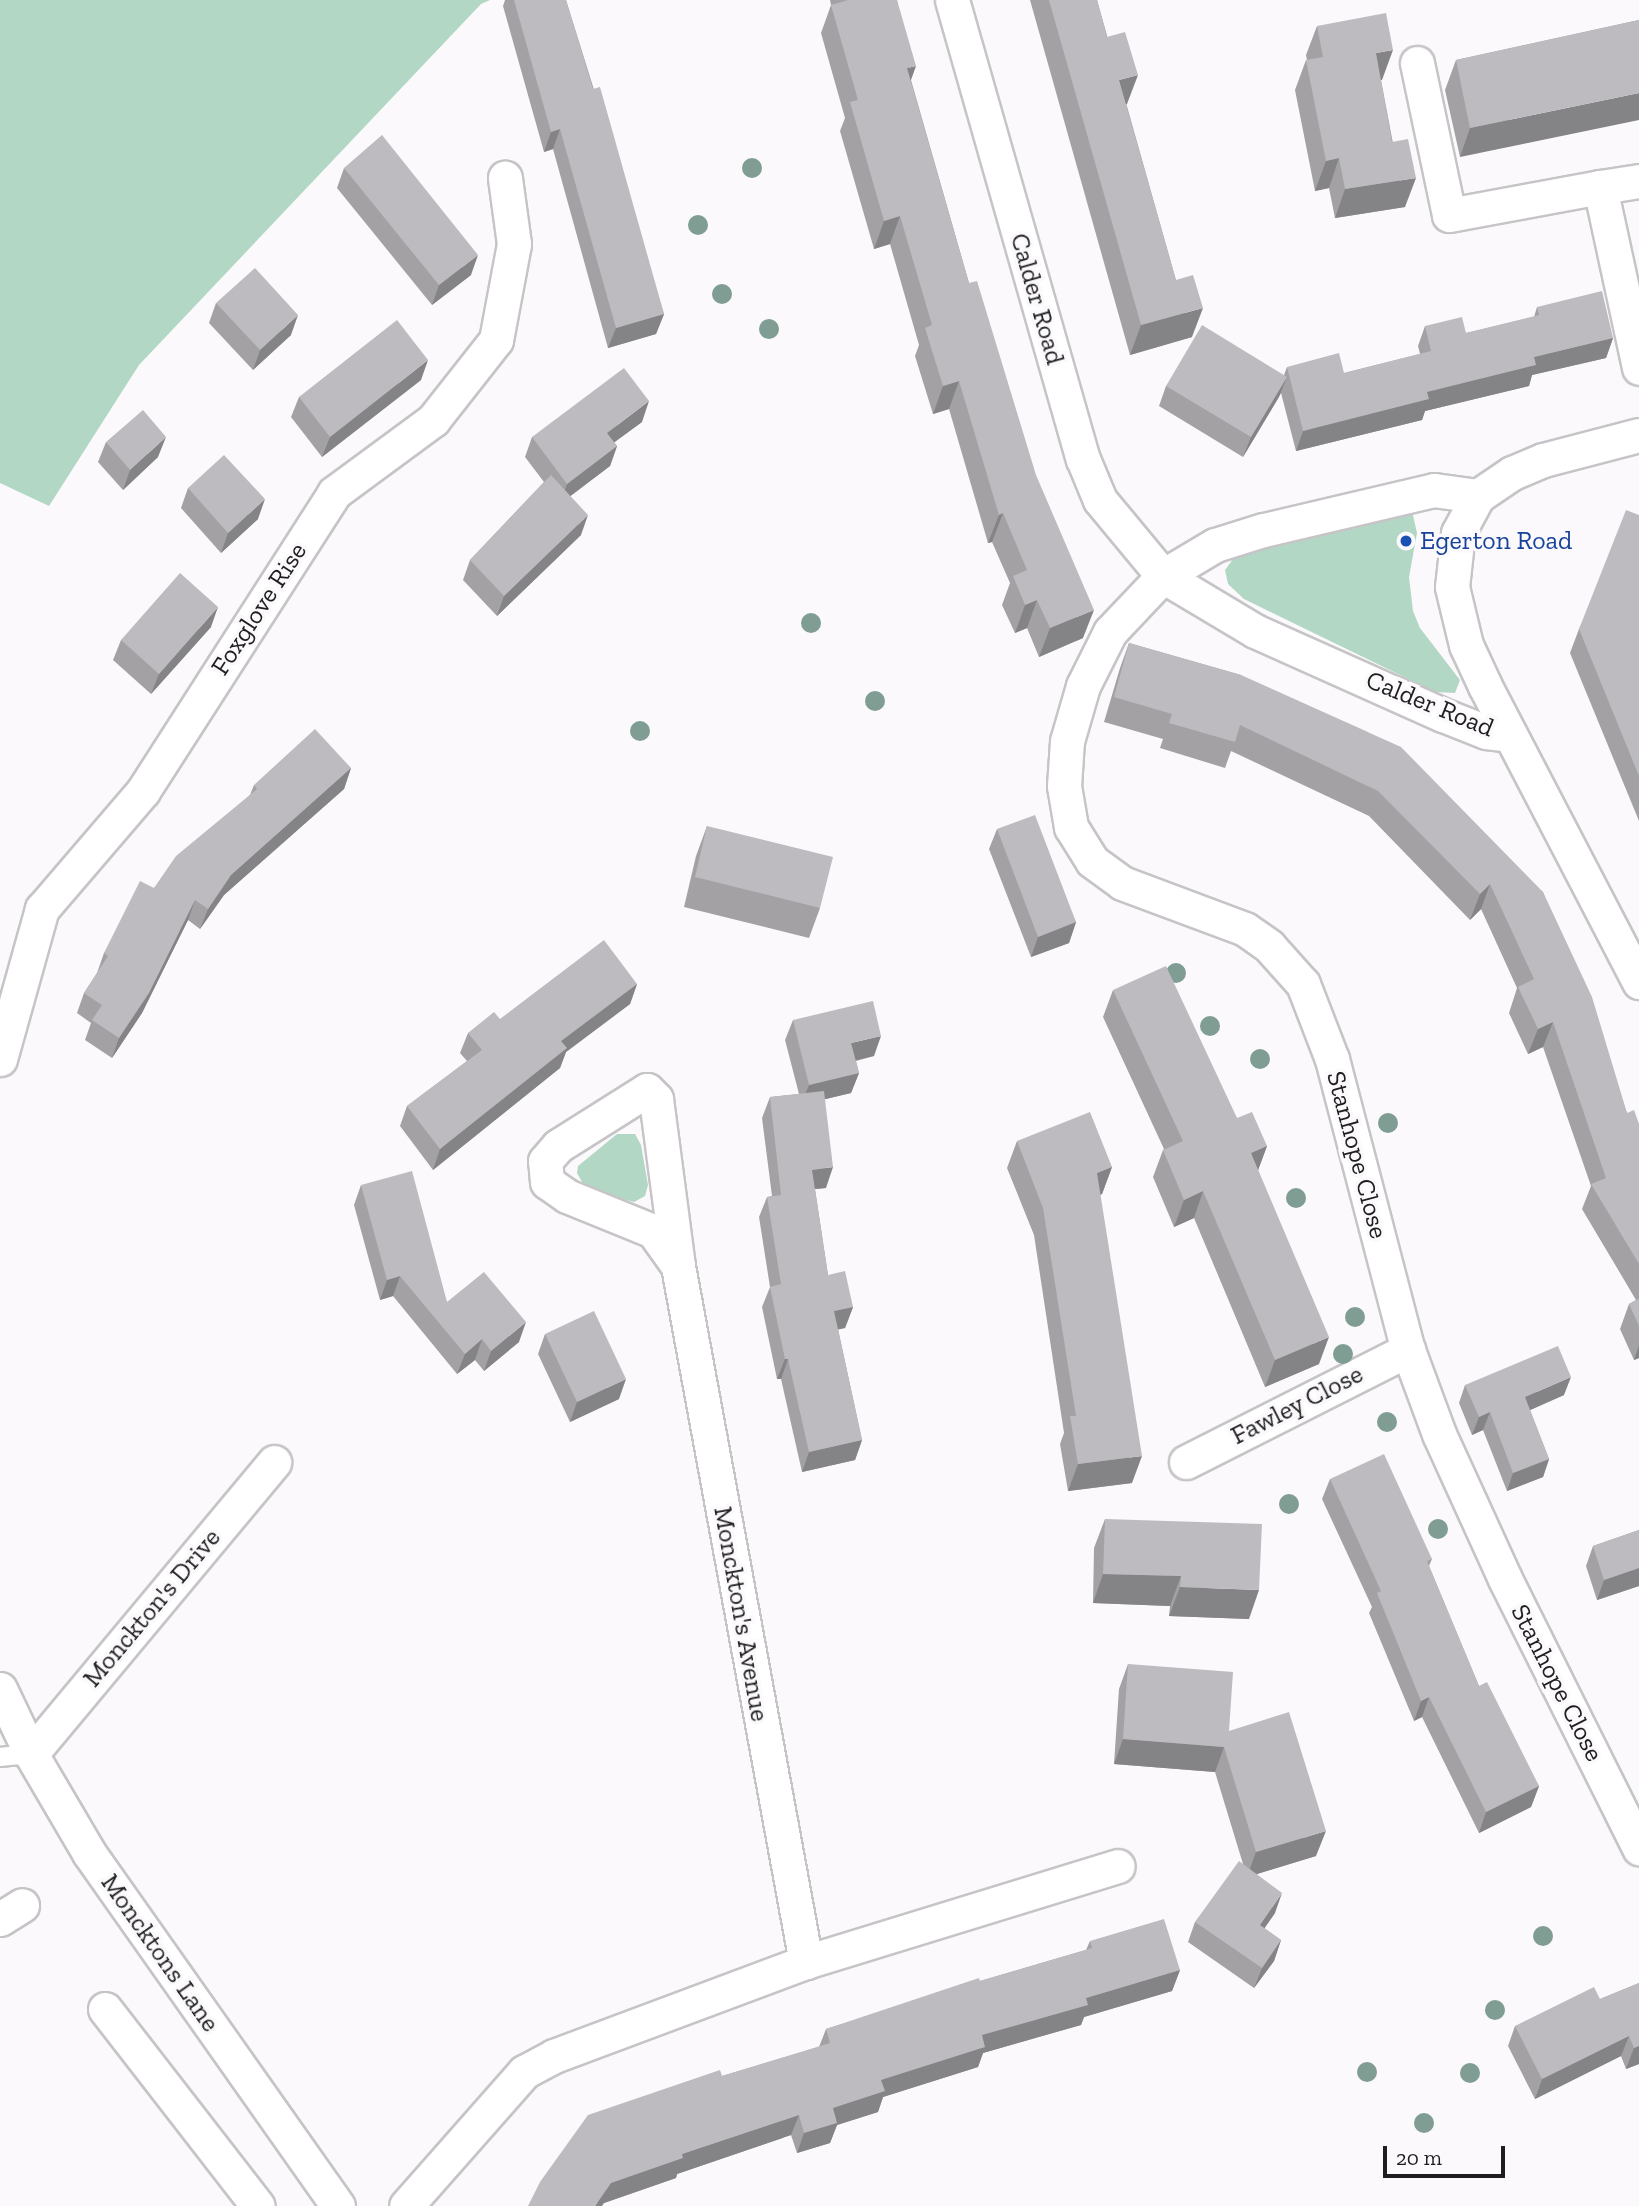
<!DOCTYPE html>
<html>
<head>
<meta charset="utf-8">
<style>
  body { margin:0 }
  #map { position:relative; width:1639px; height:2206px; overflow:hidden; background:#fbf9fc; font-family:"Zilla Slab",serif }
  div>[style] { position:absolute }
  [style*='--x'] { left:calc(var(--x)*1px); top:calc(var(--y)*1px); width:calc(var(--w)*1px); rotate:calc(var(--a)*1deg) }
  .green>* { inset:0; background:#b2d8c5 }
  .roads { filter:drop-shadow(2px 0 #c7c4c8) drop-shadow(-2px 0 #c7c4c8) drop-shadow(0 2px #c7c4c8) drop-shadow(0 -2px #c7c4c8) }
  .service>* { height:18px; margin:-9px; padding:0 9px; transform-origin:9px; border-radius:9px; background:#fff }
  .minor>* { height:33px; margin:-16.5px; padding:0 16.5px; transform-origin:16.5px; border-radius:16.5px; background:#fff }
  .trees>* { width:20px; height:20px; margin:-10px; border-radius:50%; background:#7f9d92 }
  .wall>* { inset:0; background:#a3a1a4 }
  .shaded-wall>* { inset:0; background:#848386 }
  .building>* { inset:0; background:#bdbbbf }
  .dots>* { width:19px; height:19px; translate:-50% -50%; box-sizing:border-box; border:4px solid #fbf9fc; border-radius:50% }
  span { translate:-50% -50%; white-space:nowrap; text-align:center; line-height:1.15; -webkit-text-stroke:7px #fbf9fc; paint-order:stroke }
  .street-label { font-size:26px; color:#1e1e1f }
  .transit-label { font-size:26px; color:#164399 }
  .left { translate:0 -50%; text-align:left }
  .scale { position:absolute; left:1383px; top:2146px; width:122px; height:32px; box-sizing:border-box; border:4px solid #1e1e1f; border-top:0; padding-left:9px; font-size:21px; line-height:24px; white-space:nowrap; color:#1e1e1f; -webkit-text-stroke:5px #fbf9fc; paint-order:stroke }
</style>
</head>
<body>
<div id="map">
  <div class="green">
    <i style="clip-path:polygon(0 0,490px 0,481px 4px,139px 365px,49px 506px,0 483px)"></i>
    <i style="clip-path:polygon(1412px 511px,1417px 533px,1409px 577px,1413px 611px,1420px 628px,1460px 680px,1455px 693px,1435px 692px,1244px 599px,1228px 584px,1225px 570px,1239px 551px)"></i>
    <i style="clip-path:polygon(617px 1134px,635px 1134px,641px 1145px,648px 1185px,645px 1196px,634px 1202px,586px 1189px,577px 1173px,578px 1166px)"></i>
  </div>
  <div class="roads">
    <div class="service">
      <i style="--x:0;--y:1757;--w:31;--a:-6"></i>
    </div>
    <div class="minor">
      <i style="--x:952;--y:0;--w:477;--a:74.1"></i>
      <i style="--x:1083;--y:459;--w:44;--a:67.5"></i>
      <i style="--x:1100;--y:500;--w:99;--a:50.3"></i>
      <i style="--x:1163;--y:576;--w:77;--a:133.4"></i>
      <i style="--x:1110;--y:632;--w:60;--a:116.6"></i>
      <i style="--x:1083;--y:686;--w:57;--a:106.2"></i>
      <i style="--x:1067;--y:741;--w:45;--a:93.8"></i>
      <i style="--x:1064;--y:786;--w:42;--a:80.3"></i>
      <i style="--x:1071;--y:827;--w:40;--a:58"></i>
      <i style="--x:1092;--y:861;--w:37;--a:36"></i>
      <i style="--x:1122;--y:883;--w:131;--a:20.5"></i>
      <i style="--x:1245;--y:929;--w:29;--a:35"></i>
      <i style="--x:1269;--y:946;--w:51;--a:48.2"></i>
      <i style="--x:1303;--y:984;--w:80;--a:68.9"></i>
      <i style="--x:1332;--y:1059;--w:301;--a:75.4"></i>
      <i style="--x:1408;--y:1350;--w:90;--a:69.7"></i>
      <i style="--x:1439;--y:1434;--w:159;--a:65.5"></i>
      <i style="--x:1505;--y:1579;--w:301;--a:63.5"></i>
      <i style="--x:1417;--y:63;--w:155;--a:78.1"></i>
      <i style="--x:1449;--y:215;--w:154;--a:-10.5"></i>
      <i style="--x:1639;--y:181;--w:39;--a:171"></i>
      <i style="--x:1600;--y:187;--w:185;--a:77.8"></i>
      <i style="--x:1639;--y:435;--w:99;--a:165.4"></i>
      <i style="--x:1543;--y:460;--w:34;--a:157"></i>
      <i style="--x:1512;--y:473;--w:41;--a:145.9"></i>
      <i style="--x:1478;--y:496;--w:42;--a:118.4"></i>
      <i style="--x:1458;--y:533;--w:54;--a:96.3"></i>
      <i style="--x:1452;--y:587;--w:60;--a:76.4"></i>
      <i style="--x:1466;--y:645;--w:45;--a:65.1"></i>
      <i style="--x:1485;--y:686;--w:334;--a:62.5"></i>
      <i style="--x:1478;--y:496;--w:44;--a:-172.2"></i>
      <i style="--x:1434;--y:490;--w:176;--a:166.8"></i>
      <i style="--x:1263;--y:530;--w:50;--a:162.6"></i>
      <i style="--x:1215;--y:545;--w:61;--a:149.2"></i>
      <i style="--x:1163;--y:576;--w:107;--a:30.9"></i>
      <i style="--x:1255;--y:631;--w:206;--a:24.1"></i>
      <i style="--x:1443;--y:715;--w:46;--a:21.6"></i>
      <i style="--x:1486;--y:732;--w:24;--a:7"></i>
      <i style="--x:0;--y:1059;--w:156;--a:-74.4"></i>
      <i style="--x:42;--y:909;--w:155;--a:-49.4"></i>
      <i style="--x:143;--y:791;--w:354;--a:-57.3"></i>
      <i style="--x:334;--y:493;--w:123;--a:-36.4"></i>
      <i style="--x:433;--y:420;--w:102;--a:-51.8"></i>
      <i style="--x:496;--y:340;--w:98;--a:-79.4"></i>
      <i style="--x:514;--y:244;--w:67;--a:-97.8"></i>
      <i style="--x:678;--y:1266;--w:43;--a:-125.5"></i>
      <i style="--x:653;--y:1231;--w:93;--a:-157.9"></i>
      <i style="--x:567;--y:1196;--w:24;--a:-145"></i>
      <i style="--x:547;--y:1182;--w:21;--a:-95"></i>
      <i style="--x:545;--y:1161;--w:20;--a:-49"></i>
      <i style="--x:558;--y:1146;--w:105;--a:-32.2"></i>
      <i style="--x:647;--y:1090;--w:13;--a:45"></i>
      <i style="--x:656;--y:1099;--w:168;--a:82.5"></i>
      <i style="--x:678;--y:1266;--w:708;--a:79.58"></i>
      <i style="--x:1186;--y:1462;--w:249;--a:-26.8"></i>
      <i style="--x:0;--y:1689;--w:72;--a:64.5"></i>
      <i style="--x:31;--y:1754;--w:115;--a:59.6"></i>
      <i style="--x:89;--y:1853;--w:432;--a:54.8"></i>
      <i style="--x:31;--y:1754;--w:380;--a:-50.2"></i>
      <i style="--x:0;--y:1919;--w:26;--a:-32"></i>
      <i style="--x:105;--y:2009;--w:249;--a:52.2"></i>
      <i style="--x:406;--y:2206;--w:179;--a:-48.6"></i>
      <i style="--x:524;--y:2072;--w:34;--a:-28"></i>
      <i style="--x:554;--y:2056;--w:269;--a:-20.5"></i>
      <i style="--x:806;--y:1962;--w:326;--a:-17.1"></i>
    </div>
  </div>
  <div class="trees">
    <i style="left:752px;top:168px"></i>
    <i style="left:698px;top:225px"></i>
    <i style="left:722px;top:294px"></i>
    <i style="left:769px;top:329px"></i>
    <i style="left:811px;top:623px"></i>
    <i style="left:875px;top:701px"></i>
    <i style="left:640px;top:731px"></i>
    <i style="left:1176px;top:973px"></i>
    <i style="left:1210px;top:1026px"></i>
    <i style="left:1260px;top:1059px"></i>
    <i style="left:1388px;top:1123px"></i>
    <i style="left:1296px;top:1198px"></i>
    <i style="left:1355px;top:1317px"></i>
    <i style="left:1343px;top:1354px"></i>
    <i style="left:1387px;top:1422px"></i>
    <i style="left:1289px;top:1504px"></i>
    <i style="left:1438px;top:1529px"></i>
    <i style="left:1543px;top:1936px"></i>
    <i style="left:1495px;top:2010px"></i>
    <i style="left:1367px;top:2072px"></i>
    <i style="left:1470px;top:2073px"></i>
    <i style="left:1424px;top:2123px"></i>
  </div>
  <div class="wall">
    <i style="clip-path:polygon(505px 0,566px 0,664px 314px,656px 334px,608px 348px,553px 149px,544px 152px,503px 6px)"></i>
    <i style="clip-path:polygon(830px 0,897px 0,911px 80px,969px 283px,1083px 638px,1039px 657px,1027px 628px,1015px 633px,1002px 605px,1010px 583px,992px 542px,988px 543px,949px 409px,933px 414px,915px 356px,919px 345px,890px 244px,874px 249px,840px 131px,845px 118px,821px 33px,831px 5px)"></i>
    <i style="clip-path:polygon(1030px 0,1097px 0,1192px 337px,1130px 355px)"></i>
    <i style="clip-path:polygon(1639px 20px,1460px 157px,1445px 90px,1456px 60px)"></i>
    <i style="clip-path:polygon(1317px 26px,1382px 80px,1381px 80px,1405px 207px,1335px 218px,1329px 188px,1315px 191px,1295px 90px,1306px 60px,1307px 60px,1306px 55px)"></i>
    <i style="clip-path:polygon(344px 168px,471px 275px,432px 305px,337px 188px)"></i>
    <i style="clip-path:polygon(216px 303px,291px 335px,253px 370px,209px 323px)"></i>
    <i style="clip-path:polygon(1537px 307px,1613px 338px,1606px 358px,1532px 375px,1529px 386px,1425px 411px,1422px 420px,1296px 451px,1281px 393px,1243px 457px,1159px 406px,1166px 386px,1284px 375px,1287px 367px,1344px 373px,1420px 354px,1418px 346px,1425px 326px,1466px 333px,1534px 317px)"></i>
    <i style="clip-path:polygon(421px 380px,322px 457px,291px 417px,299px 397px)"></i>
    <i style="clip-path:polygon(642px 422px,614px 442px,617px 446px,610px 466px,570px 496px,581px 535px,497px 616px,463px 580px,470px 560px,544px 482px,525px 457px,532px 437px)"></i>
    <i style="clip-path:polygon(106px 442px,158px 457px,123px 490px,98px 462px)"></i>
    <i style="clip-path:polygon(188px 488px,258px 519px,221px 553px,181px 508px)"></i>
    <i style="clip-path:polygon(1639px 515px,1639px 821px,1570px 653px,1579px 629px)"></i>
    <i style="clip-path:polygon(211px 627px,151px 694px,113px 660px,121px 640px)"></i>
    <i style="clip-path:polygon(1129px 643px,1241px 675px,1543px 892px,1627px 1113px,1639px 1124px,1639px 1358px,1634px 1360px,1620px 1329px,1629px 1304px,1636px 1300px,1582px 1209px,1591px 1186px,1543px 1047px,1528px 1054px,1509px 1013px,1517px 988px,1481px 909px,1470px 920px,1369px 816px,1231px 751px,1225px 768px,1160px 748px,1163px 739px,1104px 722px,1120px 668px)"></i>
    <i style="clip-path:polygon(351px 768px,344px 789px,224px 895px,200px 929px,188px 920px,142px 1013px,112px 1058px,85px 1040px,91px 1023px,77px 1013px,84px 993px,97px 973px,104px 953px,154px 888px,250px 795px,254px 785px)"></i>
    <i style="clip-path:polygon(707px 826px,820px 908px,809px 938px,684px 907px,696px 856px)"></i>
    <i style="clip-path:polygon(997px 829px,1076px 922px,1069px 943px,1031px 957px,989px 849px)"></i>
    <i style="clip-path:polygon(637px 984px,630px 1004px,566px 1052px,560px 1068px,433px 1170px,400px 1126px,407px 1106px,467px 1061px,460px 1053px,468px 1033px,500px 1019px)"></i>
    <i style="clip-path:polygon(1113px 990px,1237px 1118px,1267px 1146px,1258px 1170px,1319px 1364px,1265px 1387px,1194px 1218px,1174px 1227px,1153px 1177px,1163px 1150px,1164px 1149px,1103px 1017px)"></i>
    <i style="clip-path:polygon(793px 1020px,874px 1056px,856px 1061px,859px 1073px,851px 1093px,825px 1099px,826px 1188px,815px 1189px,828px 1275px,853px 1307px,845px 1328px,838px 1329px,862px 1440px,855px 1460px,802px 1472px,781px 1379px,777px 1379px,762px 1307px,770px 1287px,759px 1217px,767px 1197px,772px 1196px,762px 1118px,770px 1097px,799px 1094px,785px 1040px)"></i>
    <i style="clip-path:polygon(1017px 1141px,1112px 1167px,1102px 1194px,1100px 1195px,1132px 1483px,1068px 1491px,1060px 1444px,1064px 1433px,1034px 1235px,1007px 1168px)"></i>
    <i style="clip-path:polygon(361px 1185px,447px 1302px,519px 1342px,484px 1371px,475px 1360px,457px 1374px,393px 1296px,380px 1300px,354px 1205px)"></i>
    <i style="clip-path:polygon(545px 1334px,619px 1399px,570px 1422px,538px 1354px)"></i>
    <i style="clip-path:polygon(1465px 1385px,1564px 1395px,1530px 1410px,1549px 1459px,1543px 1477px,1507px 1491px,1483px 1430px,1472px 1435px,1459px 1403px)"></i>
    <i style="clip-path:polygon(1330px 1479px,1432px 1559px,1429px 1566px,1479px 1686px,1539px 1786px,1531px 1807px,1479px 1833px,1422px 1717px,1414px 1721px,1369px 1613px,1372px 1607px,1322px 1499px)"></i>
    <i style="clip-path:polygon(1105px 1519px,1249px 1619px,1169px 1616px,1170px 1606px,1093px 1603px,1094px 1548px)"></i>
    <i style="clip-path:polygon(1639px 1530px,1639px 1586px,1597px 1600px,1586px 1566px,1593px 1546px)"></i>
    <i style="clip-path:polygon(1128px 1664px,1229px 1731px,1316px 1856px,1257px 1874px,1275px 1913px,1264px 1928px,1281px 1940px,1274px 1961px,1254px 1988px,1188px 1942px,1195px 1922px,1243px 1864px,1215px 1772px,1114px 1764px,1119px 1689px)"></i>
    <i style="clip-path:polygon(1090px 1941px,1180px 1970px,1172px 1991px,1084px 2017px,1081px 2025px,983px 2053px,978px 2067px,883px 2097px,878px 2112px,837px 2125px,830px 2143px,797px 2153px,791px 2135px,677px 2174px,676px 2178px,604px 2203px,528px 2206px,722px 2076px,819px 2047px,826px 2029px,980px 1981px,1086px 1950px)"></i>
    <i style="clip-path:polygon(1639px 1983px,1639px 2064px,1626px 2069px,1621px 2056px,1535px 2099px,1508px 2046px,1515px 2026px,1600px 1999px)"></i>
  </div>
  <div class="shaded-wall">
    <i style="clip-path:polygon(1393px 50px,1382px 80px,1365px 83px,1376px 53px)"></i>
    <i style="clip-path:polygon(916px 66px,906px 94px,907px 68px)"></i>
    <i style="clip-path:polygon(1138px 75px,1127px 104px,1108px 110px,1119px 80px)"></i>
    <i style="clip-path:polygon(1639px 93px,1639px 120px,1460px 157px,1470px 128px)"></i>
    <i style="clip-path:polygon(560px 129px,553px 149px,544px 152px,551px 132px)"></i>
    <i style="clip-path:polygon(1339px 158px,1329px 188px,1315px 191px,1326px 161px)"></i>
    <i style="clip-path:polygon(1416px 178px,1405px 207px,1335px 218px,1345px 189px)"></i>
    <i style="clip-path:polygon(900px 216px,890px 244px,874px 249px,884px 221px)"></i>
    <i style="clip-path:polygon(478px 255px,471px 275px,432px 305px,439px 285px)"></i>
    <i style="clip-path:polygon(1203px 308px,1192px 337px,1130px 355px,1141px 325px)"></i>
    <i style="clip-path:polygon(664px 314px,656px 334px,608px 348px,616px 328px)"></i>
    <i style="clip-path:polygon(298px 315px,291px 335px,253px 370px,260px 350px)"></i>
    <i style="clip-path:polygon(1613px 338px,1606px 358px,1532px 375px,1529px 386px,1425px 411px,1422px 420px,1296px 451px,1303px 431px,1534px 357px)"></i>
    <i style="clip-path:polygon(428px 360px,421px 380px,322px 457px,330px 437px)"></i>
    <i style="clip-path:polygon(1287px 377px,1279px 397px,1243px 457px,1251px 437px)"></i>
    <i style="clip-path:polygon(959px 381px,949px 409px,933px 414px,943px 386px)"></i>
    <i style="clip-path:polygon(649px 401px,642px 422px,600px 453px,607px 433px)"></i>
    <i style="clip-path:polygon(166px 437px,158px 457px,123px 490px,130px 470px)"></i>
    <i style="clip-path:polygon(617px 446px,610px 466px,560px 504px,567px 484px)"></i>
    <i style="clip-path:polygon(265px 499px,258px 519px,221px 553px,228px 533px)"></i>
    <i style="clip-path:polygon(1003px 513px,992px 542px,988px 543px,999px 515px)"></i>
    <i style="clip-path:polygon(588px 515px,581px 535px,497px 616px,504px 596px)"></i>
    <i style="clip-path:polygon(1037px 600px,1027px 628px,1015px 633px,1025px 605px)"></i>
    <i style="clip-path:polygon(218px 607px,211px 627px,151px 694px,159px 674px)"></i>
    <i style="clip-path:polygon(1094px 610px,1083px 638px,1039px 657px,1050px 628px)"></i>
    <i style="clip-path:polygon(351px 768px,344px 789px,224px 895px,200px 929px,208px 909px,231px 875px)"></i>
    <i style="clip-path:polygon(1490px 884px,1481px 909px,1470px 920px,1480px 894px)"></i>
    <i style="clip-path:polygon(195px 900px,188px 920px,142px 1013px,112px 1058px,119px 1038px)"></i>
    <i style="clip-path:polygon(1076px 922px,1069px 943px,1031px 957px,1038px 937px)"></i>
    <i style="clip-path:polygon(637px 984px,630px 1004px,566px 1052px,560px 1068px,433px 1170px,440px 1149px,561px 1041px)"></i>
    <i style="clip-path:polygon(1553px 1022px,1543px 1047px,1528px 1054px,1538px 1029px)"></i>
    <i style="clip-path:polygon(881px 1036px,874px 1056px,844px 1063px,851px 1043px)"></i>
    <i style="clip-path:polygon(859px 1073px,851px 1093px,801px 1105px,809px 1085px)"></i>
    <i style="clip-path:polygon(1267px 1146px,1257px 1173px,1251px 1153px)"></i>
    <i style="clip-path:polygon(833px 1167px,826px 1188px,804px 1190px,812px 1170px)"></i>
    <i style="clip-path:polygon(1112px 1167px,1102px 1194px,1087px 1200px,1097px 1173px)"></i>
    <i style="clip-path:polygon(1203px 1191px,1194px 1218px,1174px 1227px,1184px 1200px)"></i>
    <i style="clip-path:polygon(400px 1276px,393px 1296px,380px 1300px,387px 1280px)"></i>
    <i style="clip-path:polygon(853px 1307px,845px 1328px,827px 1332px,834px 1311px)"></i>
    <i style="clip-path:polygon(526px 1322px,519px 1342px,484px 1371px,491px 1351px)"></i>
    <i style="clip-path:polygon(1329px 1337px,1319px 1364px,1265px 1387px,1275px 1360px)"></i>
    <i style="clip-path:polygon(482px 1339px,475px 1360px,457px 1374px,465px 1354px)"></i>
    <i style="clip-path:polygon(1639px 1345px,1639px 1358px,1634px 1360px)"></i>
    <i style="clip-path:polygon(785px 1359px,788px 1359px,781px 1379px,777px 1379px)"></i>
    <i style="clip-path:polygon(1571px 1377px,1564px 1395px,1519px 1415px,1525px 1397px)"></i>
    <i style="clip-path:polygon(626px 1379px,619px 1399px,570px 1422px,577px 1402px)"></i>
    <i style="clip-path:polygon(1490px 1412px,1483px 1430px,1472px 1435px,1479px 1417px)"></i>
    <i style="clip-path:polygon(862px 1440px,855px 1460px,802px 1472px,809px 1452px)"></i>
    <i style="clip-path:polygon(1142px 1456px,1132px 1483px,1068px 1491px,1078px 1464px)"></i>
    <i style="clip-path:polygon(1549px 1459px,1543px 1477px,1507px 1491px,1513px 1473px)"></i>
    <i style="clip-path:polygon(1639px 1568px,1639px 1586px,1597px 1600px,1604px 1580px)"></i>
    <i style="clip-path:polygon(1103px 1574px,1181px 1576px,1170px 1606px,1093px 1603px)"></i>
    <i style="clip-path:polygon(1180px 1587px,1259px 1590px,1249px 1619px,1169px 1616px)"></i>
    <i style="clip-path:polygon(1429px 1697px,1422px 1717px,1414px 1721px,1421px 1701px)"></i>
    <i style="clip-path:polygon(1123px 1739px,1224px 1747px,1215px 1772px,1114px 1764px)"></i>
    <i style="clip-path:polygon(1539px 1786px,1531px 1807px,1479px 1833px,1486px 1812px)"></i>
    <i style="clip-path:polygon(1326px 1831px,1316px 1856px,1247px 1877px,1256px 1852px)"></i>
    <i style="clip-path:polygon(1282px 1893px,1275px 1913px,1253px 1945px,1260px 1925px)"></i>
    <i style="clip-path:polygon(1281px 1940px,1274px 1961px,1254px 1988px,1262px 1968px)"></i>
    <i style="clip-path:polygon(1180px 1970px,1172px 1991px,1084px 2017px,1081px 2025px,983px 2053px,978px 2067px,883px 2097px,878px 2112px,837px 2125px,830px 2143px,797px 2153px,804px 2133px,833px 2108px,881px 2080px,982px 2035px,1086px 1998px)"></i>
    <i style="clip-path:polygon(1629px 2036px,1621px 2056px,1535px 2099px,1542px 2079px)"></i>
    <i style="clip-path:polygon(1639px 2046px,1639px 2064px,1626px 2069px,1634px 2048px)"></i>
    <i style="clip-path:polygon(799px 2115px,791px 2135px,677px 2174px,676px 2178px,604px 2203px,602px 2206px,595px 2206px,611px 2183px,682px 2154px)"></i>
  </div>
  <div class="building">
    <i style="clip-path:polygon(514px 0,566px 0,593px 89px,600px 87px,664px 314px,616px 328px,560px 129px,551px 132px)"></i>
    <i style="clip-path:polygon(848px 0,897px 0,916px 66px,907px 68px,969px 283px,977px 281px,1036px 475px,1094px 610px,1050px 628px,1037px 600px,1025px 605px,1013px 576px,1027px 570px,1003px 513px,999px 515px,959px 381px,943px 386px,925px 328px,932px 325px,900px 216px,884px 221px,850px 102px,858px 100px,831px 5px)"></i>
    <i style="clip-path:polygon(1049px 0,1097px 0,1107px 37px,1125px 32px,1138px 75px,1119px 80px,1176px 280px,1193px 275px,1203px 308px,1141px 325px)"></i>
    <i style="clip-path:polygon(1386px 13px,1393px 50px,1376px 53px,1392px 142px,1408px 139px,1416px 178px,1345px 189px,1339px 158px,1326px 161px,1306px 60px,1323px 57px,1317px 26px)"></i>
    <i style="clip-path:polygon(1639px 20px,1639px 93px,1470px 128px,1456px 60px)"></i>
    <i style="clip-path:polygon(382px 135px,478px 255px,439px 285px,344px 168px)"></i>
    <i style="clip-path:polygon(255px 268px,298px 315px,260px 350px,216px 303px)"></i>
    <i style="clip-path:polygon(1602px 291px,1613px 338px,1534px 357px,1536px 365px,1427px 392px,1429px 399px,1303px 431px,1287px 367px,1339px 353px,1344px 373px,1431px 351px,1425px 326px,1462px 317px,1466px 333px,1539px 315px,1537px 307px)"></i>
    <i style="clip-path:polygon(397px 320px,428px 360px,330px 437px,299px 397px)"></i>
    <i style="clip-path:polygon(1202px 325px,1287px 377px,1251px 437px,1166px 386px)"></i>
    <i style="clip-path:polygon(624px 368px,649px 401px,607px 433px,617px 446px,567px 484px,532px 437px)"></i>
    <i style="clip-path:polygon(143px 410px,166px 437px,130px 470px,106px 442px)"></i>
    <i style="clip-path:polygon(224px 455px,265px 499px,228px 533px,188px 488px)"></i>
    <i style="clip-path:polygon(551px 475px,588px 515px,504px 596px,470px 560px)"></i>
    <i style="clip-path:polygon(1626px 510px,1639px 515px,1639px 776px,1579px 629px)"></i>
    <i style="clip-path:polygon(180px 573px,218px 607px,159px 674px,121px 640px)"></i>
    <i style="clip-path:polygon(1129px 643px,1241px 675px,1401px 747px,1543px 892px,1592px 997px,1627px 1113px,1634px 1110px,1639px 1124px,1639px 1264px,1591px 1184px,1606px 1178px,1553px 1022px,1538px 1029px,1518px 987px,1534px 979px,1490px 884px,1480px 894px,1378px 791px,1240px 725px,1235px 742px,1169px 723px,1172px 714px,1114px 697px)"></i>
    <i style="clip-path:polygon(315px 729px,351px 768px,231px 875px,208px 909px,195px 900px,149px 993px,119px 1038px,92px 1020px,102px 1005px,84px 993px,108px 956px,104px 953px,140px 881px,154px 888px,176px 856px,257px 789px,254px 785px)"></i>
    <i style="clip-path:polygon(1035px 815px,1076px 922px,1038px 937px,997px 829px)"></i>
    <i style="clip-path:polygon(707px 826px,833px 857px,820px 908px,695px 877px)"></i>
    <i style="clip-path:polygon(604px 940px,637px 984px,561px 1041px,567px 1048px,440px 1149px,407px 1106px,482px 1050px,468px 1033px,494px 1012px,500px 1019px)"></i>
    <i style="clip-path:polygon(1166px 966px,1237px 1118px,1252px 1112px,1267px 1146px,1251px 1153px,1329px 1337px,1275px 1360px,1203px 1191px,1184px 1200px,1163px 1150px,1183px 1141px,1113px 990px)"></i>
    <i style="clip-path:polygon(873px 1001px,881px 1036px,851px 1043px,859px 1073px,809px 1085px,793px 1020px)"></i>
    <i style="clip-path:polygon(824px 1091px,833px 1167px,812px 1170px,828px 1275px,845px 1271px,853px 1307px,834px 1311px,862px 1440px,809px 1452px,788px 1359px,785px 1359px,770px 1287px,781px 1284px,767px 1197px,781px 1195px,770px 1097px)"></i>
    <i style="clip-path:polygon(1090px 1112px,1112px 1167px,1097px 1173px,1142px 1456px,1078px 1464px,1070px 1416px,1076px 1416px,1043px 1208px,1017px 1141px)"></i>
    <i style="clip-path:polygon(412px 1171px,447px 1302px,484px 1272px,526px 1322px,491px 1351px,482px 1339px,465px 1354px,400px 1276px,387px 1280px,361px 1185px)"></i>
    <i style="clip-path:polygon(1639px 1299px,1639px 1326px,1629px 1304px)"></i>
    <i style="clip-path:polygon(594px 1311px,626px 1379px,577px 1402px,545px 1334px)"></i>
    <i style="clip-path:polygon(1558px 1346px,1571px 1377px,1525px 1397px,1549px 1459px,1513px 1473px,1490px 1412px,1479px 1417px,1465px 1385px)"></i>
    <i style="clip-path:polygon(1384px 1454px,1432px 1559px,1427px 1561px,1479px 1686px,1487px 1682px,1539px 1786px,1486px 1812px,1429px 1697px,1421px 1701px,1377px 1593px,1381px 1591px,1330px 1479px)"></i>
    <i style="clip-path:polygon(1105px 1519px,1262px 1524px,1259px 1590px,1180px 1587px,1181px 1576px,1103px 1574px)"></i>
    <i style="clip-path:polygon(1639px 1530px,1639px 1568px,1604px 1580px,1593px 1546px)"></i>
    <i style="clip-path:polygon(1128px 1664px,1233px 1672px,1229px 1731px,1289px 1712px,1326px 1831px,1256px 1852px,1224px 1747px,1123px 1739px)"></i>
    <i style="clip-path:polygon(1239px 1861px,1282px 1893px,1260px 1925px,1281px 1940px,1262px 1968px,1195px 1922px)"></i>
    <i style="clip-path:polygon(1164px 1919px,1180px 1970px,1086px 1998px,1088px 2005px,982px 2035px,985px 2047px,881px 2080px,885px 2091px,833px 2108px,837px 2123px,804px 2133px,799px 2115px,682px 2154px,683px 2158px,611px 2183px,595px 2206px,528px 2206px,540px 2182px,588px 2115px,720px 2070px,722px 2076px,830px 2043px,826px 2029px,979px 1978px,980px 1981px,1092px 1948px,1090px 1941px)"></i>
    <i style="clip-path:polygon(1639px 1983px,1639px 2046px,1634px 2048px,1629px 2036px,1542px 2079px,1515px 2026px,1594px 1987px,1600px 1999px)"></i>
  </div>
  <div class="dots">
    <i style="left:1406px;top:541px;background:#1a4fb4"></i>
  </div>
  <div class="street-label">
    <span style="left:1037px;top:299px;rotate:74deg">Calder Road</span>
    <span style="left:259px;top:609px;rotate:-57deg">Foxglove Rise</span>
    <span style="left:1430px;top:704px;rotate:22deg">Calder Road</span>
    <span style="left:1357px;top:1155px;rotate:75deg">Stanhope Close</span>
    <span style="left:1297px;top:1405px;rotate:-27deg">Fawley Close</span>
    <span style="left:152px;top:1608px;rotate:-50deg">Monckton's Drive</span>
    <span style="left:741px;top:1614px;rotate:80deg">Monckton's Avenue</span>
    <span style="left:1557px;top:1683px;rotate:63deg">Stanhope Close</span>
    <span style="left:160px;top:1953px;rotate:55deg">Moncktons Lane</span>
  </div>
  <div class="transit-label">
    <span class="left" style="left:1420px;top:541px">Egerton Road</span>
  </div>
  <div class="scale">20 m</div>
</div>
</body>
</html>
